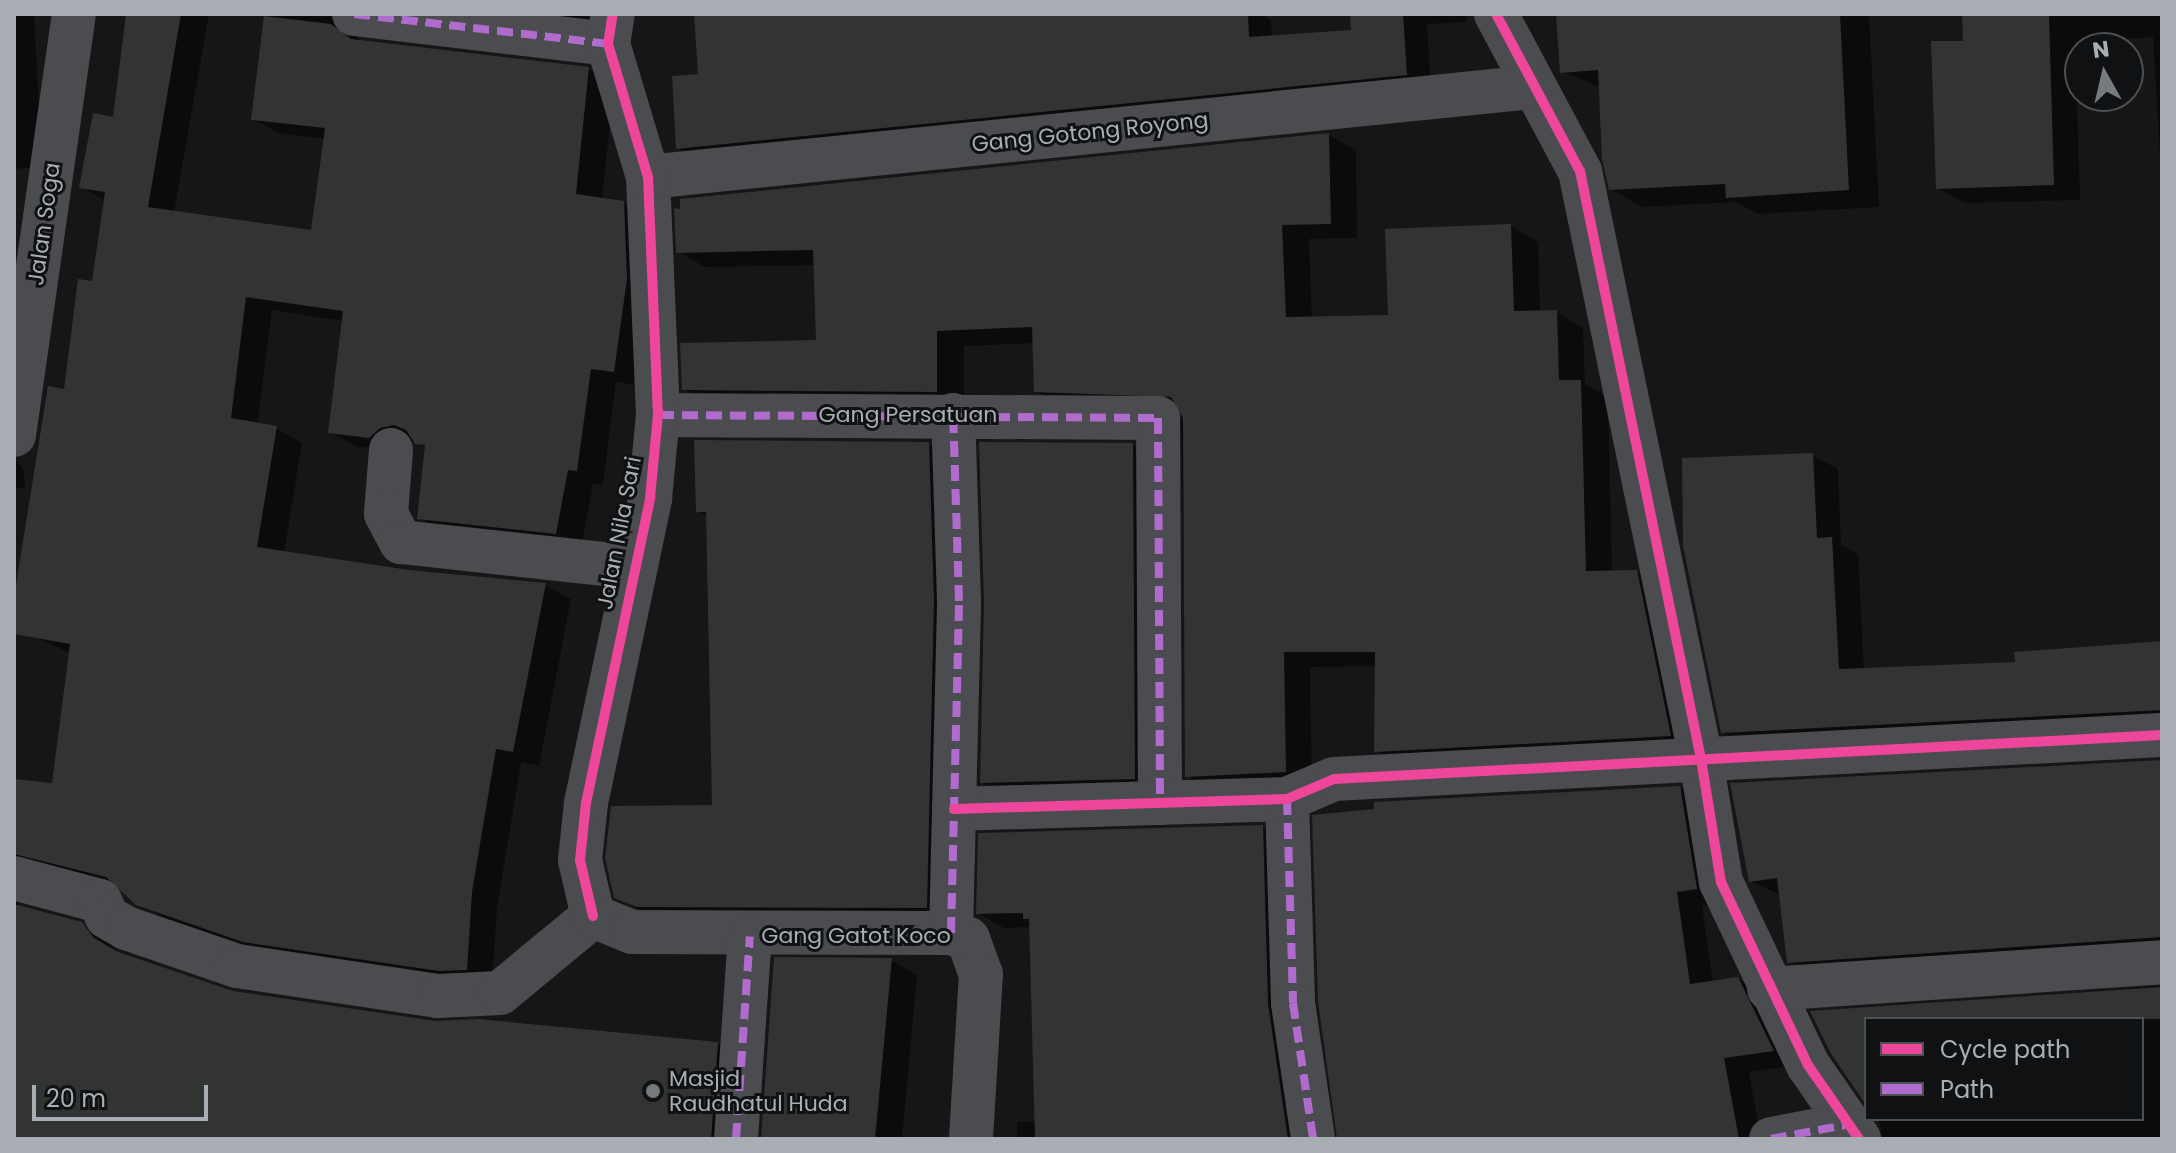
<!DOCTYPE html>
<html>
<head>
<meta charset="utf-8">
<style>
  body { margin:0 }
  #map { position:relative; width:2176px; height:1153px; overflow:hidden; background:#161616; font-family:Poppins,sans-serif }
  div>[style] { position:absolute }
  [style*='--x'] { left:calc(var(--x)*1px); top:calc(var(--y)*1px); width:calc(var(--w)*1px); rotate:calc(var(--a)*1deg) }
  .shadow>* { inset:0; background:#0007 }
  .building>* { inset:0; background:#323333 }
  .street>* { height:44px; margin:-22px; padding:0 22px; transform-origin:22px; border-radius:22px; background:#4b4c4f }
  .quiet>* { height:8px; margin-top:-4px; transform-origin:0; background:repeating-linear-gradient(90deg,#b06ccc 0 16px,transparent 0 24px) }
  .cycleway>* { height:10px; margin:-5px; padding:0 5px; transform-origin:5px; border-radius:5px; background:#ed469a }
  .dots>* { width:22px; height:22px; translate:-50% -50%; box-sizing:border-box; border:4px solid #101112; border-radius:50% }
  span { translate:-50% -50%; white-space:nowrap; text-align:center; line-height:1.15; -webkit-text-stroke:6px #101112; paint-order:stroke }
  .street-label { font-size:22px; color:#a9aeb5 }
  .poi-label { font-size:22px; color:#a9aeb5 }
  .left { translate:0 -50%; text-align:left }
  .frame { position:absolute; inset:0; border:16px solid #a9aeb5; pointer-events:none }
  .legend { position:absolute; left:1864px; top:1017px; width:280px; height:104px; box-sizing:border-box; background:#101112; border:2px solid #4d5053; margin:0; padding:10px 14px; list-style:none; font-size:24px; color:#a9aeb5 }
  .legend li { display:flex; align-items:center; gap:16px; height:40px }
  .legend b { width:40px; border:2px solid #4d5053 }
  .north { position:absolute; left:2064px; top:32px; width:80px; height:80px; box-sizing:border-box; background:#101112; border:2px solid #4d5053; border-radius:50%; rotate:352deg; font-size:22px; font-weight:700; line-height:32px; text-align:center; color:#a9aeb5 }
  .north::after { content:''; display:block; margin:auto; width:28px; height:36px; background:#76797d; clip-path:polygon(50% 0,100% 100%,50% 72%,0 100%) }
  .scale { position:absolute; left:32px; top:1085px; width:176px; height:36px; box-sizing:border-box; border:4px solid #a9aeb5; border-top:0; padding-left:10px; font-size:24px; line-height:28px; white-space:nowrap; color:#a9aeb5; -webkit-text-stroke:6px #101112; paint-order:stroke }
</style>
</head>
<body>
<div id="map">
  <div class="shadow">
    <i style="clip-path:polygon(14px 14px,34px 14px,42px 167px,14px 169px)"></i>
    <i style="clip-path:polygon(128px 14px,209px 14px,174px 212px,312px 232px,325px 139px,278px 133px,253px 119px,266px 14px,359px 14px,354px 28px,360px 42px,588px 69px,614px 84px,602px 200px,623px 203px,649px 218px,639px 385px,616px 382px,603px 485px,593px 484px,581px 547px,444px 532px,419px 517px,427px 449px,414px 440px,396px 452px,356px 446px,330px 432px,344px 321px,272px 310px,257px 425px,276px 428px,302px 443px,284px 553px,409px 572px,545px 585px,571px 599px,539px 766px,521px 762px,497px 908px,492px 983px,270px 955px,164px 919px,120px 887px,48px 867px,15px 900px,23px 908px,81px 924px,108px 939px,119px 954px,233px 993px,434px 1023px,717px 1044px,743px 1058px,737px 1139px,14px 1139px,14px 781px,53px 785px,70px 653px,35px 637px,106px 201px,82px 187px,115px 119px)"></i>
    <i style="clip-path:polygon(479px 14px,590px 14px,588px 27px)"></i>
    <i style="clip-path:polygon(696px 14px,1262px 14px,1271px 20px,1272px 38px,1353px 32px,1352px 14px,1467px 14px,1467px 22px,1427px 24px,1431px 88px,703px 162px,678px 148px,700px 76px)"></i>
    <i style="clip-path:polygon(1558px 14px,1869px 14px,1879px 207px,1758px 214px,1736px 202px,1642px 207px,1611px 189px,1601px 88px,1562px 71px)"></i>
    <i style="clip-path:polygon(1964px 14px,2162px 14px,2162px 191px,2153px 37px,2075px 43px,2080px 200px,1964px 203px,1938px 188px,1965px 42px)"></i>
    <i style="clip-path:polygon(1329px 135px,1356px 150px,1357px 238px,1309px 239px,1312px 319px,1390px 317px,1511px 226px,1538px 242px,1540px 313px,1556px 312px,1583px 328px,1585px 384px,1608px 397px,1612px 572px,1636px 572px,1663px 588px,1697px 751px,1403px 766px,1376px 751px,1377px 666px,1310px 667px,1312px 787px,1214px 791px,1187px 776px,1181px 407px,1063px 407px,1036px 391px,1035px 343px,964px 346px,964px 406px,711px 405px,684px 389px,818px 342px,815px 265px,705px 267px,678px 252px)"></i>
    <i style="clip-path:polygon(14px 435px,16px 460px,24px 471px,25px 488px,14px 488px)"></i>
    <i style="clip-path:polygon(928px 444px,956px 459px,953px 922px,644px 912px,616px 896px,714px 807px,709px 517px,698px 511px)"></i>
    <i style="clip-path:polygon(1133px 445px,1156px 458px,1158px 791px,1005px 796px,982px 782px)"></i>
    <i style="clip-path:polygon(1812px 455px,1838px 469px,1841px 545px,1858px 554px,1864px 670px,2017px 664px,2162px 643px,2162px 725px,1749px 747px,1723px 732px)"></i>
    <i style="clip-path:polygon(2162px 762px,2162px 953px,1815px 976px,1789px 961px,1781px 895px,1750px 881px)"></i>
    <i style="clip-path:polygon(1680px 788px,1705px 803px,1722px 903px,1702px 906px,1713px 983px,1738px 979px,1764px 994px,1798px 1065px,1749px 1072px,1761px 1139px,1339px 1139px)"></i>
    <i style="clip-path:polygon(1262px 827px,1288px 842px,1311px 1139px,1017px 1139px,1017px 1122px,1036px 1121px,1031px 927px,1004px 928px,978px 913px)"></i>
    <i style="clip-path:polygon(891px 960px,917px 975px,902px 1139px,763px 1139px)"></i>
    <i style="clip-path:polygon(2162px 986px,2162px 1139px,1883px 1139px,1878px 1119px,2142px 1119px,2142px 1019px,1866px 1019px,1866px 1102px,1813px 1013px)"></i>
  </div>
  <div class="building">
    <i style="clip-path:polygon(126px 14px,181px 14px,148px 207px,311px 230px,325px 128px,251px 120px,264px 16px,331px 24px,351px 39px,589px 67px,576px 194px,624px 201px,627px 279px,614px 372px,591px 369px,577px 471px,568px 470px,556px 534px,417px 519px,425px 445px,415px 444px,406px 430px,394px 425px,380px 428px,369px 438px,328px 433px,343px 311px,246px 297px,231px 418px,277px 426px,257px 547px,409px 570px,546px 583px,513px 752px,496px 749px,472px 892px,467px 970px,439px 971px,243px 942px,136px 905px,106px 877px,14px 854px,14px 779px,52px 783px,70px 644px,14px 634px,14px 597px,48px 386px,64px 389px,78px 279px,92px 281px,105px 192px,79px 188px,93px 113px,113px 117px)"></i>
    <i style="clip-path:polygon(694px 14px,1248px 14px,1249px 37px,1351px 30px,1350px 14px,1403px 14px,1407px 75px,676px 149px,672px 76px,698px 74px)"></i>
    <i style="clip-path:polygon(1556px 14px,1840px 14px,1849px 190px,1726px 198px,1725px 184px,1609px 190px,1602px 160px,1598px 70px,1560px 73px)"></i>
    <i style="clip-path:polygon(1962px 14px,2049px 14px,2054px 185px,1936px 189px,1931px 41px,1963px 41px)"></i>
    <i style="clip-path:polygon(1329px 133px,1331px 224px,1282px 225px,1286px 317px,1388px 315px,1385px 229px,1511px 224px,1514px 311px,1557px 310px,1559px 380px,1581px 380px,1586px 571px,1637px 570px,1671px 736px,1374px 752px,1375px 652px,1284px 652px,1286px 772px,1185px 777px,1183px 418px,1171px 397px,1034px 392px,1032px 327px,937px 331px,937px 392px,682px 390px,680px 343px,816px 340px,813px 250px,676px 253px,674px 208px,680px 209px,680px 199px)"></i>
    <i style="clip-path:polygon(694px 440px,929px 442px,934px 601px,927px 908px,637px 907px,614px 898px,605px 858px,611px 806px,712px 805px,706px 512px,696px 512px)"></i>
    <i style="clip-path:polygon(979px 442px,1133px 443px,1135px 779px,980px 783px,984px 602px)"></i>
    <i style="clip-path:polygon(1813px 453px,1817px 538px,1832px 537px,1839px 669px,2015px 662px,2014px 652px,2162px 641px,2162px 710px,1721px 733px,1683px 546px,1682px 458px)"></i>
    <i style="clip-path:polygon(2162px 760px,2162px 937px,1787px 963px,1777px 878px,1749px 882px,1730px 783px)"></i>
    <i style="clip-path:polygon(1680px 786px,1697px 889px,1677px 892px,1690px 984px,1738px 977px,1774px 1051px,1724px 1058px,1739px 1139px,1337px 1139px,1318px 1001px,1312px 815px,1374px 809px,1374px 802px)"></i>
    <i style="clip-path:polygon(1263px 825px,1268px 1004px,1288px 1139px,1035px 1139px,1029px 919px,1023px 919px,1023px 913px,976px 914px,978px 833px)"></i>
    <i style="clip-path:polygon(14px 904px,82px 922px,94px 938px,118px 952px,233px 991px,435px 1021px,478px 1019px,718px 1042px,711px 1139px,14px 1139px)"></i>
    <i style="clip-path:polygon(774px 957px,892px 958px,875px 1139px,761px 1139px)"></i>
    <i style="clip-path:polygon(2162px 987px,2162px 1019px,1866px 1019px,1866px 1105px,1830px 1052px,1810px 1011px)"></i>
  </div>
  <div class="street">
    <i style="--x:354;--y:14;--w:256;--a:6.7"></i>
    <i style="--x:1496;--y:14;--w:178;--a:61.9"></i>
    <i style="--x:1580;--y:171;--w:600;--a:78.37"></i>
    <i style="--x:1701;--y:759;--w:125;--a:80.8"></i>
    <i style="--x:1721;--y:882;--w:203;--a:64.6"></i>
    <i style="--x:1808;--y:1065;--w:90;--a:55.4"></i>
    <i style="--x:648;--y:177;--w:889;--a:-5.81"></i>
    <i style="--x:658;--y:415;--w:500;--a:0.34"></i>
    <i style="--x:1158;--y:418;--w:385;--a:89.7"></i>
    <i style="--x:14;--y:435;--w:425;--a:-81.9"></i>
    <i style="--x:391;--y:450;--w:64;--a:94.5"></i>
    <i style="--x:386;--y:514;--w:32;--a:62"></i>
    <i style="--x:401;--y:542;--w:233;--a:6.2"></i>
    <i style="--x:1287;--y:799;--w:204;--a:88.3"></i>
    <i style="--x:1293;--y:1003;--w:137;--a:81.6"></i>
    <i style="--x:954;--y:809;--w:333;--a:-1.7"></i>
    <i style="--x:1287;--y:799;--w:51;--a:-23.1"></i>
    <i style="--x:1334;--y:779;--w:829;--a:-3.04"></i>
    <i style="--x:14;--y:878;--w:89;--a:15"></i>
    <i style="--x:100;--y:901;--w:17;--a:66"></i>
    <i style="--x:107;--y:917;--w:22;--a:30"></i>
    <i style="--x:126;--y:928;--w:117;--a:18.9"></i>
    <i style="--x:237;--y:966;--w:203;--a:8.5"></i>
    <i style="--x:438;--y:996;--w:62;--a:-2.8"></i>
    <i style="--x:500;--y:993;--w:121;--a:-39.6"></i>
    <i style="--x:593;--y:916;--w:57;--a:-103.1"></i>
    <i style="--x:580;--y:860;--w:57;--a:-84"></i>
    <i style="--x:586;--y:803;--w:312;--a:-78.1"></i>
    <i style="--x:650;--y:498;--w:83;--a:-84.5"></i>
    <i style="--x:658;--y:415;--w:238;--a:-92.4"></i>
    <i style="--x:648;--y:177;--w:139;--a:-106.7"></i>
    <i style="--x:608;--y:44;--w:30;--a:-81"></i>
    <i style="--x:593;--y:916;--w:42;--a:22.3"></i>
    <i style="--x:632;--y:932;--w:319;--a:0.2"></i>
    <i style="--x:951;--y:933;--w:18;--a:19"></i>
    <i style="--x:968;--y:939;--w:37;--a:70"></i>
    <i style="--x:981;--y:974;--w:165;--a:93.5"></i>
    <i style="--x:951;--y:933;--w:332;--a:-88.6"></i>
    <i style="--x:959;--y:601;--w:186;--a:-91.8"></i>
    <i style="--x:1769;--y:989;--w:394;--a:-3.9"></i>
    <i style="--x:736;--y:1139;--w:203;--a:-86.1"></i>
    <i style="--x:1771;--y:1139;--w:75;--a:-10.7"></i>
  </div>
  <div class="quiet">
    <i style="--x:354;--y:14;--w:256;--a:6.7"></i>
    <i style="--x:658;--y:415;--w:500;--a:0.34"></i>
    <i style="--x:1158;--y:418;--w:385;--a:89.7"></i>
    <i style="--x:1287;--y:799;--w:204;--a:88.3"></i>
    <i style="--x:1293;--y:1003;--w:137;--a:81.6"></i>
    <i style="--x:951;--y:933;--w:332;--a:-88.6"></i>
    <i style="--x:959;--y:601;--w:186;--a:-91.8"></i>
    <i style="--x:736;--y:1139;--w:203;--a:-86.1"></i>
    <i style="--x:1771;--y:1139;--w:75;--a:-10.7"></i>
  </div>
  <div class="cycleway">
    <i style="--x:1496;--y:14;--w:178;--a:61.9"></i>
    <i style="--x:1580;--y:171;--w:600;--a:78.37"></i>
    <i style="--x:1701;--y:759;--w:125;--a:80.8"></i>
    <i style="--x:1721;--y:882;--w:203;--a:64.6"></i>
    <i style="--x:1808;--y:1065;--w:90;--a:55.4"></i>
    <i style="--x:954;--y:809;--w:333;--a:-1.7"></i>
    <i style="--x:1287;--y:799;--w:51;--a:-23.1"></i>
    <i style="--x:1334;--y:779;--w:829;--a:-3.04"></i>
    <i style="--x:593;--y:916;--w:57;--a:-103.1"></i>
    <i style="--x:580;--y:860;--w:57;--a:-84"></i>
    <i style="--x:586;--y:803;--w:312;--a:-78.1"></i>
    <i style="--x:650;--y:498;--w:83;--a:-84.5"></i>
    <i style="--x:658;--y:415;--w:238;--a:-92.4"></i>
    <i style="--x:648;--y:177;--w:139;--a:-106.7"></i>
    <i style="--x:608;--y:44;--w:30;--a:-81"></i>
  </div>
  <div class="dots">
    <i style="left:653px;top:1091px;background:#76797d"></i>
  </div>
  <div class="street-label">
    <span style="left:1090px;top:132px;rotate:-6deg">Gang Gotong Royong</span>
    <span style="left:44px;top:224px;rotate:-82deg">Jalan Soga</span>
    <span style="left:908px;top:415px">Gang Persatuan</span>
    <span style="left:619px;top:533px;rotate:-79deg">Jalan Nila Sari</span>
    <span style="left:856px;top:936px">Gang Gatot Koco</span>
  </div>
  <div class="poi-label">
    <span class="left" style="left:669px;top:1091px">Masjid<br>Raudhatul Huda</span>
  </div>
  <div class="frame"></div>
  <ul class="legend">
  <li><b style="height:10px;background:#ed469a"></b>Cycle path</li>
  <li><b style="height:10px;background:#b06ccc"></b>Path</li>
  </ul>
  <div class="north">N</div>
  <div class="scale">20 m</div>
</div>
</body>
</html>
